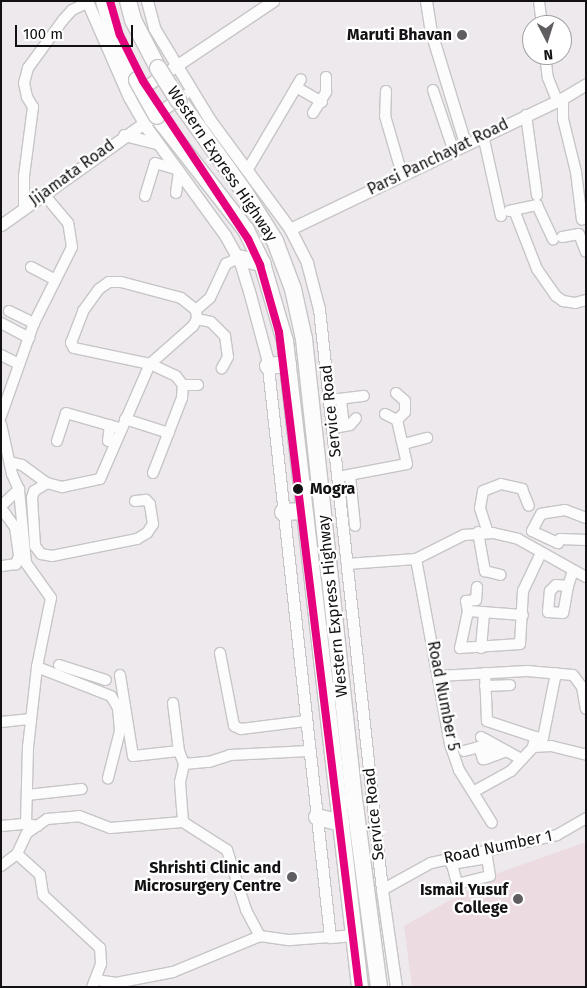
<!DOCTYPE html>
<html>
<head>
<meta charset="utf-8">
<style>
  body { margin:0 }
  #map { position:relative; width:587px; height:988px; overflow:hidden; background:#ede9ed; font-family:"Fira Sans",sans-serif }
  div>[style] { position:absolute }
  [style*='--x'] { left:calc(var(--x)*1px); top:calc(var(--y)*1px); width:calc(var(--w)*1px); rotate:calc(var(--a)*1deg) }
  .education>* { inset:0; background:#ecdce2 }
  .roads { filter:drop-shadow(1px 0 #c7c5c7) drop-shadow(-1px 0 #c7c5c7) drop-shadow(0 1px #c7c5c7) drop-shadow(0 -1px #c7c5c7) }
  .minor>* { height:10px; margin:-5px; padding:0 5px; transform-origin:5px; border-radius:5px; background:#fcfcfc }
  .tertiary>* { height:11px; margin:-5.5px; padding:0 5.5px; transform-origin:5.5px; border-radius:5.5px; background:#fcfcfc }
  .trunk>* { height:16px; margin:-8px; padding:0 8px; transform-origin:8px; border-radius:8px; background:#fcfcfc }
  .bridges { filter:drop-shadow(1px 0 #c7c5c7) drop-shadow(-1px 0 #c7c5c7) drop-shadow(0 1px #c7c5c7) drop-shadow(0 -1px #c7c5c7) }
  .trunk-bridge>* { height:16px; margin:-8px; padding:0 8px; transform-origin:8px; border-radius:8px; background:#fcfcfc }
  .metro-1>* { height:8px; margin:-4px; padding:0 4px; transform-origin:4px; border-radius:4px; background:#e5007d }
  .dots>* { width:14px; height:14px; translate:-50% -50%; box-sizing:border-box; border:2px solid #fff; border-radius:50% }
  span { translate:-50% -50%; white-space:nowrap; text-align:center; line-height:1.15; -webkit-text-stroke:4.5px #fff; paint-order:stroke }
  .poi-label { font-size:16px; color:#131113; font-weight:700 }
  .right { translate:-100% -50%; text-align:right }
  .street-label { font-size:16px; color:#131113 }
  .stop-label { font-size:16px; color:#131113; font-weight:700 }
  .left { translate:0 -50%; text-align:left }
  .frame { position:absolute; inset:0; border:2px solid #131113; pointer-events:none }
  .north { position:absolute; left:522px; top:15px; width:50px; height:50px; box-sizing:border-box; background:#fff; border:1px solid #a1a0a1; border-radius:50%; rotate:175deg; font-size:14px; font-weight:700; line-height:20px; text-align:center; color:#131113 }
  .north::after { content:''; display:block; margin:auto; width:18px; height:22px; background:#5f5d5f; clip-path:polygon(50% 0,100% 100%,50% 72%,0 100%) }
  .scale { position:absolute; left:15px; top:25px; width:118px; height:22px; box-sizing:border-box; border:2px solid #131113; border-top:0; padding-left:6px; font-size:15px; line-height:18px; white-space:nowrap; color:#131113; -webkit-text-stroke:4px #fff; paint-order:stroke }
</style>
</head>
<body>
<div id="map">
  <div class="education">
    <i style="clip-path:polygon(586px 842px,586px 987px,412px 987px,404px 926px,498px 873px)"></i>
  </div>
  <div class="roads">
    <div class="minor">
      <i style="--x:539;--y:1;--w:24;--a:83"></i>
      <i style="--x:545;--y:55;--w:23;--a:83"></i>
      <i style="--x:548;--y:78;--w:24;--a:68"></i>
      <i style="--x:296;--y:87;--w:30;--a:30"></i>
      <i style="--x:433;--y:90;--w:62;--a:71.3"></i>
      <i style="--x:386;--y:91;--w:25;--a:92"></i>
      <i style="--x:385;--y:116;--w:60;--a:73.7"></i>
      <i style="--x:563;--y:98;--w:21;--a:90"></i>
      <i style="--x:563;--y:119;--w:55;--a:76.2"></i>
      <i style="--x:576;--y:172;--w:48;--a:82.9"></i>
      <i style="--x:313;--y:113;--w:25;--a:-58"></i>
      <i style="--x:326;--y:92;--w:15;--a:-90"></i>
      <i style="--x:526;--y:115;--w:81;--a:82.2"></i>
      <i style="--x:483;--y:135;--w:83;--a:77.5"></i>
      <i style="--x:248;--y:169;--w:104;--a:-59.5"></i>
      <i style="--x:176;--y:193;--w:22;--a:-82"></i>
      <i style="--x:145;--y:196;--w:34;--a:-73"></i>
      <i style="--x:155;--y:163;--w:19;--a:16"></i>
      <i style="--x:24;--y:209;--w:33;--a:-90"></i>
      <i style="--x:24;--y:176;--w:70;--a:-82.6"></i>
      <i style="--x:33;--y:107;--w:12;--a:-121"></i>
      <i style="--x:27;--y:97;--w:14;--a:-102"></i>
      <i style="--x:24;--y:83;--w:16;--a:-75"></i>
      <i style="--x:28;--y:68;--w:59;--a:-53.9"></i>
      <i style="--x:63;--y:20;--w:13;--a:-48"></i>
      <i style="--x:72;--y:10;--w:17;--a:-25"></i>
      <i style="--x:514;--y:210;--w:63;--a:68.7"></i>
      <i style="--x:537;--y:269;--w:33;--a:55"></i>
      <i style="--x:556;--y:296;--w:9;--a:36"></i>
      <i style="--x:563;--y:301;--w:12;--a:9"></i>
      <i style="--x:575;--y:303;--w:11;--a:-15"></i>
      <i style="--x:509;--y:211;--w:29;--a:-12"></i>
      <i style="--x:537;--y:205;--w:38;--a:65"></i>
      <i style="--x:562;--y:237;--w:17;--a:-10"></i>
      <i style="--x:579;--y:234;--w:19;--a:69"></i>
      <i style="--x:31;--y:267;--w:27;--a:28"></i>
      <i style="--x:196;--y:310;--w:18;--a:-41"></i>
      <i style="--x:210;--y:298;--w:38;--a:-65"></i>
      <i style="--x:226;--y:264;--w:13;--a:-27"></i>
      <i style="--x:9;--y:311;--w:28;--a:26"></i>
      <i style="--x:197;--y:319;--w:14;--a:12"></i>
      <i style="--x:211;--y:322;--w:20;--a:45"></i>
      <i style="--x:225;--y:336;--w:21;--a:82"></i>
      <i style="--x:228;--y:357;--w:13;--a:119"></i>
      <i style="--x:1;--y:323;--w:32;--a:28"></i>
      <i style="--x:1;--y:355;--w:20;--a:27"></i>
      <i style="--x:183;--y:385;--w:15;--a:0"></i>
      <i style="--x:341;--y:399;--w:27;--a:84"></i>
      <i style="--x:330;--y:400;--w:34;--a:-7"></i>
      <i style="--x:385;--y:414;--w:13;--a:27"></i>
      <i style="--x:1;--y:416;--w:99;--a:-70.5"></i>
      <i style="--x:34;--y:323;--w:85;--a:-63.4"></i>
      <i style="--x:72;--y:247;--w:24;--a:-99"></i>
      <i style="--x:68;--y:223;--w:38;--a:-130"></i>
      <i style="--x:125;--y:419;--w:46;--a:17.7"></i>
      <i style="--x:1;--y:424;--w:51;--a:77.6"></i>
      <i style="--x:12;--y:474;--w:17;--a:66"></i>
      <i style="--x:19;--y:490;--w:73;--a:84.5"></i>
      <i style="--x:26;--y:563;--w:43;--a:54.5"></i>
      <i style="--x:51;--y:598;--w:70;--a:101.5"></i>
      <i style="--x:37;--y:667;--w:81;--a:96.4"></i>
      <i style="--x:28;--y:747;--w:77;--a:91.5"></i>
      <i style="--x:26;--y:824;--w:12;--a:9"></i>
      <i style="--x:339;--y:427;--w:11;--a:-10"></i>
      <i style="--x:350;--y:425;--w:9;--a:-49"></i>
      <i style="--x:57;--y:441;--w:29;--a:-72"></i>
      <i style="--x:66;--y:413;--w:58;--a:15.9"></i>
      <i style="--x:108;--y:441;--w:16;--a:-83"></i>
      <i style="--x:404;--y:444;--w:24;--a:-15"></i>
      <i style="--x:10;--y:462;--w:12;--a:14"></i>
      <i style="--x:22;--y:465;--w:31;--a:36"></i>
      <i style="--x:47;--y:483;--w:16;--a:15"></i>
      <i style="--x:62;--y:487;--w:39;--a:-12"></i>
      <i style="--x:100;--y:479;--w:125;--a:-66.5"></i>
      <i style="--x:150;--y:364;--w:57;--a:-41.5"></i>
      <i style="--x:193;--y:326;--w:8;--a:-60"></i>
      <i style="--x:197;--y:319;--w:9;--a:-96"></i>
      <i style="--x:153;--y:473;--w:80;--a:-68.9"></i>
      <i style="--x:182;--y:398;--w:13;--a:-86"></i>
      <i style="--x:183;--y:385;--w:11;--a:-128"></i>
      <i style="--x:176;--y:376;--w:29;--a:-155"></i>
      <i style="--x:150;--y:364;--w:78;--a:-168.1"></i>
      <i style="--x:74;--y:348;--w:6;--a:-121"></i>
      <i style="--x:71;--y:343;--w:34;--a:-69"></i>
      <i style="--x:83;--y:311;--w:27;--a:-54"></i>
      <i style="--x:99;--y:289;--w:12;--a:-35"></i>
      <i style="--x:109;--y:282;--w:12;--a:0"></i>
      <i style="--x:121;--y:282;--w:62;--a:14.9"></i>
      <i style="--x:181;--y:298;--w:19;--a:39"></i>
      <i style="--x:350;--y:476;--w:50;--a:84.3"></i>
      <i style="--x:338;--y:477;--w:70;--a:-10.7"></i>
      <i style="--x:407;--y:464;--w:45;--a:-102.8"></i>
      <i style="--x:397;--y:420;--w:11;--a:-45"></i>
      <i style="--x:405;--y:412;--w:11;--a:-90"></i>
      <i style="--x:405;--y:401;--w:12;--a:-138"></i>
      <i style="--x:47;--y:483;--w:15;--a:148"></i>
      <i style="--x:34;--y:491;--w:7;--a:106"></i>
      <i style="--x:32;--y:498;--w:48;--a:86.4"></i>
      <i style="--x:35;--y:546;--w:10;--a:53"></i>
      <i style="--x:41;--y:554;--w:11;--a:10"></i>
      <i style="--x:52;--y:556;--w:87;--a:-11.3"></i>
      <i style="--x:137;--y:539;--w:12;--a:-31"></i>
      <i style="--x:147;--y:533;--w:11;--a:-56"></i>
      <i style="--x:153;--y:524;--w:20;--a:-99"></i>
      <i style="--x:150;--y:504;--w:6;--a:-135"></i>
      <i style="--x:146;--y:500;--w:11;--a:175"></i>
      <i style="--x:1;--y:506;--w:25;--a:-43"></i>
      <i style="--x:1;--y:508;--w:24;--a:54"></i>
      <i style="--x:15;--y:527;--w:29;--a:82"></i>
      <i style="--x:19;--y:556;--w:9;--a:111"></i>
      <i style="--x:16;--y:564;--w:15;--a:172"></i>
      <i style="--x:586;--y:518;--w:22;--a:-159"></i>
      <i style="--x:565;--y:510;--w:24;--a:171"></i>
      <i style="--x:541;--y:514;--w:19;--a:118"></i>
      <i style="--x:532;--y:531;--w:29;--a:25"></i>
      <i style="--x:558;--y:543;--w:4;--a:-63"></i>
      <i style="--x:560;--y:539;--w:26;--a:2"></i>
      <i style="--x:478;--y:532;--w:40;--a:80"></i>
      <i style="--x:485;--y:571;--w:16;--a:14"></i>
      <i style="--x:488;--y:533;--w:26;--a:-108"></i>
      <i style="--x:480;--y:508;--w:17;--a:-80"></i>
      <i style="--x:483;--y:491;--w:19;--a:-21"></i>
      <i style="--x:501;--y:484;--w:22;--a:13"></i>
      <i style="--x:522;--y:489;--w:18;--a:68"></i>
      <i style="--x:416;--y:559;--w:188;--a:79.6"></i>
      <i style="--x:450;--y:744;--w:28;--a:71"></i>
      <i style="--x:459;--y:770;--w:62;--a:58.1"></i>
      <i style="--x:347;--y:564;--w:69;--a:-4.1"></i>
      <i style="--x:416;--y:559;--w:54;--a:-26.6"></i>
      <i style="--x:464;--y:535;--w:29;--a:-4"></i>
      <i style="--x:493;--y:533;--w:26;--a:13"></i>
      <i style="--x:518;--y:539;--w:78;--a:29.2"></i>
      <i style="--x:568;--y:586;--w:27;--a:100"></i>
      <i style="--x:563;--y:613;--w:15;--a:-176"></i>
      <i style="--x:548;--y:612;--w:21;--a:-85"></i>
      <i style="--x:550;--y:591;--w:8;--a:-45"></i>
      <i style="--x:556;--y:585;--w:12;--a:5"></i>
      <i style="--x:568;--y:586;--w:16;--a:-72"></i>
      <i style="--x:477;--y:587;--w:13;--a:94"></i>
      <i style="--x:476;--y:600;--w:10;--a:174"></i>
      <i style="--x:466;--y:601;--w:10;--a:79"></i>
      <i style="--x:468;--y:611;--w:55;--a:4.2"></i>
      <i style="--x:468;--y:611;--w:38;--a:102"></i>
      <i style="--x:460;--y:648;--w:60;--a:-3.8"></i>
      <i style="--x:520;--y:644;--w:53;--a:-86.8"></i>
      <i style="--x:523;--y:591;--w:42;--a:-64.7"></i>
      <i style="--x:481;--y:648;--w:36;--a:-85"></i>
      <i style="--x:220;--y:653;--w:74;--a:79.1"></i>
      <i style="--x:234;--y:726;--w:8;--a:23"></i>
      <i style="--x:241;--y:729;--w:65;--a:-7"></i>
      <i style="--x:59;--y:665;--w:49;--a:17.7"></i>
      <i style="--x:37;--y:667;--w:79;--a:21.4"></i>
      <i style="--x:111;--y:696;--w:14;--a:60"></i>
      <i style="--x:118;--y:708;--w:23;--a:85"></i>
      <i style="--x:120;--y:731;--w:49;--a:104.3"></i>
      <i style="--x:485;--y:673;--w:48;--a:87.6"></i>
      <i style="--x:487;--y:721;--w:51;--a:18.4"></i>
      <i style="--x:535;--y:737;--w:10;--a:101"></i>
      <i style="--x:120;--y:675;--w:82;--a:80.9"></i>
      <i style="--x:133;--y:756;--w:46;--a:-6.2"></i>
      <i style="--x:179;--y:751;--w:14;--a:69"></i>
      <i style="--x:439;--y:676;--w:88;--a:-3.3"></i>
      <i style="--x:527;--y:671;--w:46;--a:5"></i>
      <i style="--x:573;--y:675;--w:15;--a:53"></i>
      <i style="--x:582;--y:687;--w:22;--a:80"></i>
      <i style="--x:485;--y:686;--w:25;--a:-2"></i>
      <i style="--x:173;--y:703;--w:48;--a:82.9"></i>
      <i style="--x:1;--y:722;--w:30;--a:-6"></i>
      <i style="--x:481;--y:737;--w:46;--a:28.8"></i>
      <i style="--x:535;--y:737;--w:8;--a:7"></i>
      <i style="--x:543;--y:738;--w:66;--a:-78.7"></i>
      <i style="--x:464;--y:751;--w:16;--a:-15"></i>
      <i style="--x:496;--y:755;--w:19;--a:-155"></i>
      <i style="--x:479;--y:747;--w:13;--a:72"></i>
      <i style="--x:483;--y:759;--w:2;--a:0"></i>
      <i style="--x:485;--y:759;--w:23;--a:-20"></i>
      <i style="--x:473;--y:792;--w:43;--a:-28.9"></i>
      <i style="--x:511;--y:771;--w:33;--a:-47"></i>
      <i style="--x:533;--y:747;--w:18;--a:-3"></i>
      <i style="--x:551;--y:746;--w:36;--a:14"></i>
      <i style="--x:27;--y:795;--w:55;--a:-6.2"></i>
      <i style="--x:183;--y:822;--w:40;--a:-94.3"></i>
      <i style="--x:180;--y:782;--w:18;--a:-77"></i>
      <i style="--x:184;--y:764;--w:25;--a:-5"></i>
      <i style="--x:209;--y:762;--w:22;--a:-18"></i>
      <i style="--x:230;--y:755;--w:79;--a:-2.9"></i>
      <i style="--x:1;--y:826;--w:25;--a:-5"></i>
      <i style="--x:17;--y:854;--w:31;--a:42"></i>
      <i style="--x:40;--y:875;--w:20;--a:81"></i>
      <i style="--x:43;--y:895;--w:78;--a:42.9"></i>
      <i style="--x:100;--y:948;--w:16;--a:86"></i>
      <i style="--x:101;--y:964;--w:25;--a:111"></i>
      <i style="--x:450;--y:857;--w:28;--a:75"></i>
      <i style="--x:457;--y:884;--w:34;--a:-14"></i>
      <i style="--x:490;--y:876;--w:26;--a:-99"></i>
      <i style="--x:451;--y:864;--w:36;--a:-9"></i>
      <i style="--x:1;--y:866;--w:20;--a:-37"></i>
      <i style="--x:17;--y:854;--w:23;--a:-65"></i>
      <i style="--x:27;--y:833;--w:24;--a:-35"></i>
      <i style="--x:47;--y:819;--w:32;--a:-5"></i>
      <i style="--x:79;--y:816;--w:33;--a:21"></i>
      <i style="--x:110;--y:828;--w:73;--a:-4.7"></i>
      <i style="--x:183;--y:822;--w:52;--a:32.5"></i>
      <i style="--x:227;--y:850;--w:63;--a:72.4"></i>
      <i style="--x:246;--y:910;--w:30;--a:62"></i>
      <i style="--x:260;--y:936;--w:30;--a:8"></i>
      <i style="--x:290;--y:940;--w:40;--a:-4.3"></i>
      <i style="--x:382;--y:890;--w:56;--a:-28.9"></i>
      <i style="--x:431;--y:863;--w:129;--a:-12.5"></i>
      <i style="--x:557;--y:835;--w:34;--a:-30"></i>
      <i style="--x:97;--y:980;--w:19;--a:9"></i>
      <i style="--x:116;--y:983;--w:58;--a:-10.9"></i>
      <i style="--x:173;--y:972;--w:94;--a:-22.5"></i>
    </div>
    <div class="tertiary">
      <i style="--x:87;--y:1;--w:105;--a:66.4"></i>
      <i style="--x:129;--y:97;--w:36;--a:60"></i>
      <i style="--x:147;--y:128;--w:132;--a:53.9"></i>
      <i style="--x:225;--y:235;--w:31;--a:61"></i>
      <i style="--x:240;--y:262;--w:30;--a:73"></i>
      <i style="--x:249;--y:291;--w:69;--a:75"></i>
      <i style="--x:267;--y:358;--w:582;--a:83.79"></i>
      <i style="--x:330;--y:937;--w:24;--a:-5"></i>
      <i style="--x:147;--y:1;--w:28;--a:75"></i>
      <i style="--x:154;--y:28;--w:108;--a:58.7"></i>
      <i style="--x:210;--y:120;--w:135;--a:53.7"></i>
      <i style="--x:290;--y:229;--w:38;--a:63"></i>
      <i style="--x:307;--y:263;--w:48;--a:75.4"></i>
      <i style="--x:319;--y:309;--w:584;--a:83.81"></i>
      <i style="--x:382;--y:890;--w:98;--a:81.8"></i>
      <i style="--x:426;--y:1;--w:31;--a:81"></i>
      <i style="--x:431;--y:32;--w:116;--a:73"></i>
      <i style="--x:137;--y:92;--w:164;--a:-33.8"></i>
      <i style="--x:124;--y:135;--w:34;--a:14"></i>
      <i style="--x:1;--y:225;--w:224;--a:-35.5"></i>
      <i style="--x:290;--y:229;--w:303;--a:-25.6"></i>
      <i style="--x:563;--y:98;--w:27;--a:-31"></i>
    </div>
    <div class="trunk">
      <i style="--x:104;--y:1;--w:55;--a:73.2"></i>
      <i style="--x:120;--y:54;--w:31;--a:57"></i>
      <i style="--x:128;--y:1;--w:20;--a:75"></i>
      <i style="--x:133;--y:20;--w:54;--a:62.5"></i>
      <i style="--x:179;--y:101;--w:113;--a:54.3"></i>
      <i style="--x:245;--y:193;--w:57;--a:58"></i>
      <i style="--x:275;--y:241;--w:51;--a:69.4"></i>
      <i style="--x:293;--y:289;--w:51;--a:77.6"></i>
      <i style="--x:304;--y:339;--w:469;--a:83.8"></i>
      <i style="--x:355;--y:805;--w:184;--a:82.5"></i>
      <i style="--x:157;--y:116;--w:145;--a:52"></i>
      <i style="--x:246;--y:230;--w:37;--a:64"></i>
      <i style="--x:262;--y:263;--w:81;--a:73.6"></i>
      <i style="--x:285;--y:341;--w:650;--a:83.38"></i>
      <i style="--x:238;--y:258;--w:25;--a:12"></i>
      <i style="--x:268;--y:366;--w:20;--a:-6"></i>
      <i style="--x:283;--y:512;--w:21;--a:-3"></i>
      <i style="--x:317;--y:817;--w:25;--a:14"></i>
    </div>
  </div>
  <div class="bridges">
    <div class="trunk-bridge">
      <i style="--x:158;--y:68;--w:39;--a:58"></i>
      <i style="--x:137;--y:80;--w:41;--a:60.9"></i>
    </div>
  </div>
  <div class="metro-1">
    <i style="--x:110;--y:1;--w:35;--a:74"></i>
    <i style="--x:120;--y:35;--w:51;--a:63.4"></i>
    <i style="--x:143;--y:81;--w:190;--a:56.4"></i>
    <i style="--x:248;--y:239;--w:29;--a:65"></i>
    <i style="--x:260;--y:265;--w:70;--a:74.2"></i>
    <i style="--x:279;--y:332;--w:660;--a:83.04"></i>
  </div>
  <div class="dots">
    <i style="left:462px;top:35px;background:#5f5d5f"></i>
    <i style="left:298px;top:489px;background:#131113"></i>
    <i style="left:292px;top:877px;background:#5f5d5f"></i>
    <i style="left:518px;top:899px;background:#5f5d5f"></i>
  </div>
  <div class="poi-label">
    <span class="right" style="left:452px;top:35px">Maruti Bhavan</span>
    <span class="right" style="left:281px;top:877px">Shrishti Clinic and<br>Microsurgery Centre</span>
    <span class="right" style="left:508px;top:899px">Ismail Yusuf<br>College</span>
  </div>
  <div class="street-label">
    <span style="left:438px;top:157px;rotate:-26deg">Parsi Panchayat Road</span>
    <span style="left:222px;top:164px;rotate:56deg">Western Express Highway</span>
    <span style="left:72px;top:173px;rotate:-36deg">Jijamata Road</span>
    <span style="left:331px;top:411px;rotate:-96deg">Service Road</span>
    <span style="left:333px;top:606px;rotate:-96deg">Western Express Highway</span>
    <span style="left:443px;top:696px;rotate:79deg">Road Number 5</span>
    <span style="left:374px;top:814px;rotate:-96deg">Service Road</span>
    <span style="left:498px;top:847px;rotate:-12deg">Road Number 1</span>
  </div>
  <div class="stop-label">
    <span class="left" style="left:310px;top:489px">Mogra</span>
  </div>
  <div class="frame"></div>
  <div class="north">N</div>
  <div class="scale">100 m</div>
</div>
</body>
</html>
